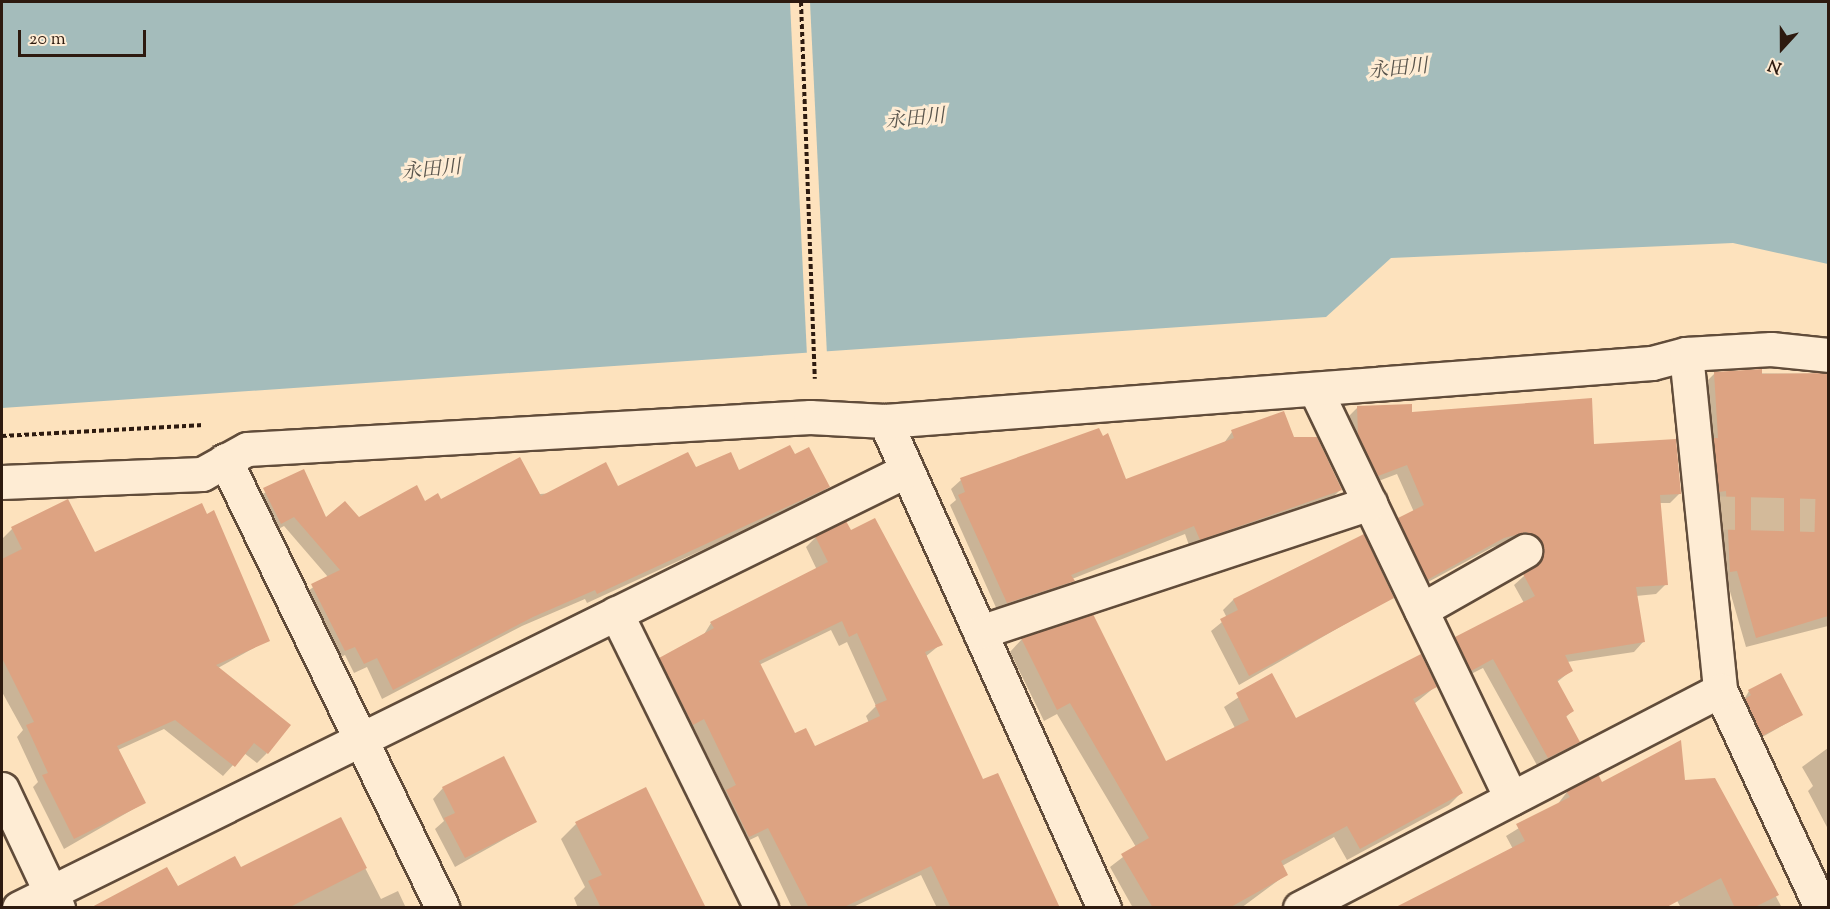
<!DOCTYPE html>
<html>
<head>
<meta charset="utf-8">
<style>
  body { margin:0 }
  #map { position:relative; width:1830px; height:909px; overflow:hidden; background:#fde2bd; font-family:"Sorts Mill Goudy","Noto Serif JP",serif }
  div>[style] { position:absolute }
  [style*='--x'] { left:calc(var(--x)*1px); top:calc(var(--y)*1px); width:calc(var(--w)*1px); rotate:calc(var(--a)*1deg) }
  .water>* { inset:0; background:#a4bcbb }
  .pier>* { inset:0; background:#fde2bd }
  .shadow>* { inset:0; background:#0003 }
  .building>* { inset:0; background:#dda382 }
  .minor-tunnel>* { height:33px; margin-top:-16.5px; transform-origin:0; background:repeating-linear-gradient(90deg,#d3ba9a 0 33px,transparent 0 49px) }
  .path>* { height:4px; margin-top:-2px; transform-origin:0; background:repeating-linear-gradient(90deg,#2d1a0f 0 4.5px,transparent 0 7.5px) }
  .roads { filter:drop-shadow(2px 0 #614c3a) drop-shadow(-2px 0 #614c3a) drop-shadow(0 2px #614c3a) drop-shadow(0 -2px #614c3a) }
  .minor>* { height:33px; margin:-16.5px; padding:0 16.5px; transform-origin:16.5px; border-radius:16.5px; background:#feecd4 }
  span { translate:-50% -50%; white-space:nowrap; text-align:center; line-height:1.15; -webkit-text-stroke:6px #feecd4; paint-order:stroke }
  .water-label { font-size:20px; color:#57534b; font-style:italic }
  .frame { position:absolute; inset:0; border:3px solid #2d1a0f; pointer-events:none }
  .north { position:absolute; left:1752px; top:18px; width:60px; height:60px; -webkit-text-stroke:4px #feecd4; paint-order:stroke; rotate:201deg; font-size:16px; font-weight:700; line-height:24px; text-align:center; color:#2d1a0f }
  .north::after { content:''; display:block; margin:auto; width:21px; height:27px; background:#2d1a0f; clip-path:polygon(50% 0,100% 100%,50% 72%,0 100%) }
  .scale { position:absolute; left:18px; top:30px; width:128px; height:27px; box-sizing:border-box; border:3px solid #2d1a0f; border-top:0; padding-left:8px; font-size:18px; line-height:21px; white-space:nowrap; color:#2d1a0f; -webkit-text-stroke:4px #feecd4; paint-order:stroke }
</style>
</head>
<body>
<div id="map">
  <div class="water">
    <i style="clip-path:polygon(2px 2px,1828px 2px,1828px 264px,1733px 243px,1391px 258px,1326px 317px,2px 408px)"></i>
  </div>
  <div class="pier">
    <i style="clip-path:polygon(790px 2px,810px 2px,827px 355px,807px 356px)"></i>
  </div>
  <div class="shadow">
    <i style="clip-path:polygon(1715px 373px,1828px 374px,1828px 626px,1746px 647px,1727px 581px,1720px 581px,1705px 383px)"></i>
    <i style="clip-path:polygon(1358px 407px,1593px 446px,1680px 493px,1670px 503px,1659px 503px,1666px 584px,1656px 594px,1636px 596px,1643px 642px,1634px 652px,1567px 662px,1572px 670px,1557px 682px,1573px 710px,1565px 718px,1578px 741px,1569px 751px,1538px 767px,1483px 668px,1461px 679px,1446px 648px,1524px 603px,1514px 585px,1532px 569px,1532px 552px,1515px 541px,1493px 547px,1417px 588px,1389px 529px,1414px 512px,1397px 474px,1368px 485px,1349px 445px,1348px 417px)"></i>
    <i style="clip-path:polygon(1099px 430px,1126px 481px,1224px 443px,1232px 432px,1293px 439px,1341px 489px,1332px 498px,1190px 548px,1185px 534px,1072px 579px,1064px 590px,998px 612px,950px 505px,956px 500px,951px 489px,961px 480px)"></i>
    <i style="clip-path:polygon(794px 456px,828px 487px,818px 497px,587px 603px,585px 599px,522px 626px,382px 699px,367px 667px,354px 673px,345px 655px,335px 660px,302px 595px,328px 577px,284px 526px,271px 533px,254px 499px,303px 471px,325px 519px,359px 518px,425px 503px,618px 488px,695px 469px,739px 472px)"></i>
    <i style="clip-path:polygon(67px 501px,94px 554px,268px 640px,218px 668px,267px 753px,257px 763px,244px 753px,223px 776px,164px 729px,118px 750px,144px 803px,64px 849px,33px 787px,38px 782px,17px 737px,23px 730px,2px 692px,2px 539px,12px 529px)"></i>
    <i style="clip-path:polygon(evenodd,850px 532px,941px 644px,925px 657px,983px 781px,1055px 908px,937px 908px,921px 875px,851px 908px,792px 908px,758px 836px,739px 845px,717px 801px,726px 793px,694px 728px,683px 734px,650px 669px,703px 636px,711px 623px,817px 570px,806px 547px,816px 537px,850px 532px,831px 630px,839px 646px,847px 642px,876px 706px,866px 716px,869px 723px,814px 748px,794px 735px,759px 665px,831px 630px)"></i>
    <i style="clip-path:polygon(1363px 536px,1392px 597px,1239px 685px,1211px 631px,1227px 618px,1223px 610px,1233px 600px)"></i>
    <i style="clip-path:polygon(1022px 639px,1165px 763px,1235px 728px,1224px 707px,1272px 675px,1295px 720px,1435px 687px,1414px 704px,1461px 793px,1449px 805px,1347px 860px,1334px 837px,1282px 866px,1287px 874px,1241px 908px,1133px 908px,1110px 867px,1136px 847px,1057px 714px,1044px 721px,1010px 652px)"></i>
    <i style="clip-path:polygon(1749px 691px,1801px 715px,1757px 740px,1741px 705px)"></i>
    <i style="clip-path:polygon(1828px 748px,1828px 829px,1808px 791px,1813px 786px,1802px 767px)"></i>
    <i style="clip-path:polygon(1715px 779px,1782px 908px,1681px 908px,1674px 895px,1513px 849px,1506px 836px,1557px 805px,1567px 792px,1601px 784px)"></i>
    <i style="clip-path:polygon(443px 788px,535px 822px,455px 867px,435px 829px,444px 821px,433px 799px)"></i>
    <i style="clip-path:polygon(340px 819px,381px 899px,398px 891px,406px 908px,99px 908px,240px 869px)"></i>
    <i style="clip-path:polygon(576px 824px,704px 908px,578px 908px,574px 898px,585px 887px,561px 839px)"></i>
  </div>
  <div class="building">
    <i style="clip-path:polygon(1762px 369px,1762px 374px,1828px 373px,1828px 616px,1756px 638px,1737px 571px,1730px 572px,1726px 491px,1719px 492px,1713px 438px,1718px 438px,1714px 372px)"></i>
    <i style="clip-path:polygon(1592px 398px,1594px 444px,1676px 439px,1681px 494px,1660px 495px,1668px 585px,1636px 587px,1645px 642px,1565px 655px,1573px 671px,1557px 680px,1574px 711px,1566px 716px,1580px 742px,1548px 758px,1493px 659px,1471px 671px,1455px 637px,1535px 596px,1523px 574px,1541px 560px,1542px 542px,1526px 532px,1504px 538px,1427px 580px,1398px 518px,1424px 505px,1407px 465px,1378px 476px,1358px 435px,1357px 406px,1412px 404px,1412px 412px)"></i>
    <i style="clip-path:polygon(1284px 411px,1294px 437px,1317px 437px,1342px 490px,1200px 540px,1194px 526px,1071px 575px,1075px 581px,1007px 603px,958px 495px,965px 492px,960px 478px,1099px 428px,1103px 436px,1108px 433px,1126px 479px,1234px 438px,1231px 430px)"></i>
    <i style="clip-path:polygon(790px 445px,795px 454px,809px 447px,830px 487px,597px 594px,595px 590px,533px 617px,393px 690px,377px 658px,364px 664px,355px 647px,345px 651px,311px 584px,340px 570px,294px 517px,281px 524px,263px 488px,304px 469px,326px 517px,345px 501px,359px 517px,417px 485px,425px 501px,438px 493px,441px 499px,520px 457px,541px 496px,606px 462px,618px 486px,688px 452px,696px 467px,731px 452px,739px 470px)"></i>
    <i style="clip-path:polygon(68px 499px,95px 552px,202px 503px,207px 514px,214px 510px,270px 641px,216px 665px,291px 725px,268px 754px,254px 743px,235px 767px,175px 720px,117px 746px,146px 803px,74px 839px,42px 775px,48px 773px,26px 725px,34px 722px,2px 658px,2px 559px,22px 549px,11px 527px)"></i>
    <i style="clip-path:polygon(evenodd,875px 518px,943px 645px,925px 652px,983px 779px,998px 773px,1060px 908px,951px 908px,931px 866px,842px 908px,809px 908px,768px 828px,749px 837px,726px 790px,736px 785px,704px 719px,693px 725px,659px 658px,714px 628px,710px 622px,828px 562px,815px 536px,846px 521px,851px 530px,875px 518px,842px 621px,849px 637px,857px 633px,887px 700px,875px 705px,880px 716px,815px 746px,806px 728px,795px 733px,759px 661px,842px 621px)"></i>
    <i style="clip-path:polygon(1364px 534px,1394px 598px,1249px 676px,1220px 619px,1238px 610px,1233px 599px)"></i>
    <i style="clip-path:polygon(1093px 614px,1166px 761px,1249px 720px,1236px 693px,1272px 673px,1296px 718px,1421px 654px,1437px 687px,1413px 699px,1463px 793px,1360px 849px,1347px 826px,1281px 861px,1288px 875px,1229px 908px,1153px 908px,1121px 854px,1149px 838px,1070px 703px,1057px 710px,1021px 638px)"></i>
    <i style="clip-path:polygon(1781px 673px,1803px 715px,1762px 736px,1745px 699px,1751px 695px,1748px 690px)"></i>
    <i style="clip-path:polygon(1681px 740px,1685px 780px,1715px 778px,1779px 895px,1753px 908px,1735px 908px,1721px 878px,1665px 908px,1394px 908px,1525px 841px,1516px 824px,1570px 797px,1566px 791px,1598px 774px,1602px 782px)"></i>
    <i style="clip-path:polygon(504px 756px,537px 822px,465px 858px,444px 818px,455px 813px,442px 787px)"></i>
    <i style="clip-path:polygon(646px 787px,706px 908px,601px 908px,588px 881px,602px 875px,575px 822px)"></i>
    <i style="clip-path:polygon(341px 817px,367px 868px,288px 908px,90px 908px,167px 867px,178px 886px,235px 856px,241px 867px)"></i>
  </div>
  <div class="minor-tunnel">
    <i style="--x:1702;--y:512;--w:113;--a:1.5"></i>
  </div>
  <div class="path">
    <i style="--x:801;--y:2;--w:377;--a:87.9"></i>
    <i style="--x:2;--y:436;--w:202;--a:-3.1"></i>
  </div>
  <div class="roads">
    <div class="minor">
      <i style="--x:1686;--y:354;--w:338;--a:84.2"></i>
      <i style="--x:1720;--y:690;--w:240;--a:65.1"></i>
      <i style="--x:1315;--y:389;--w:454;--a:64.4"></i>
      <i style="--x:885;--y:421;--w:534;--a:65.79"></i>
      <i style="--x:225;--y:460;--w:498;--a:64.1"></i>
      <i style="--x:2;--y:482;--w:200;--a:-2.3"></i>
      <i style="--x:202;--y:474;--w:51;--a:-29.1"></i>
      <i style="--x:247;--y:449;--w:564;--a:-3.25"></i>
      <i style="--x:810;--y:417;--w:75;--a:3.1"></i>
      <i style="--x:885;--y:421;--w:769;--a:-4.32"></i>
      <i style="--x:1652;--y:363;--w:35;--a:-15"></i>
      <i style="--x:1686;--y:354;--w:85;--a:-3.4"></i>
      <i style="--x:1771;--y:349;--w:57;--a:6"></i>
      <i style="--x:1421;--y:610;--w:120;--a:-29.6"></i>
      <i style="--x:616;--y:613;--w:329;--a:63.8"></i>
      <i style="--x:980;--y:632;--w:411;--a:-18.3"></i>
      <i style="--x:2;--y:789;--w:132;--a:64.8"></i>
      <i style="--x:19;--y:908;--w:990;--a:-26.25"></i>
      <i style="--x:1300;--y:908;--w:473;--a:-27.4"></i>
    </div>
  </div>
  <div class="water-label">
    <span style="left:1398px;top:70px;rotate:-6deg">永田川</span>
    <span style="left:915px;top:120px;rotate:-6deg">永田川</span>
    <span style="left:431px;top:171px;rotate:-6deg">永田川</span>
  </div>
  <div class="frame"></div>
  <div class="north">N</div>
  <div class="scale">20 m</div>
</div>
</body>
</html>
